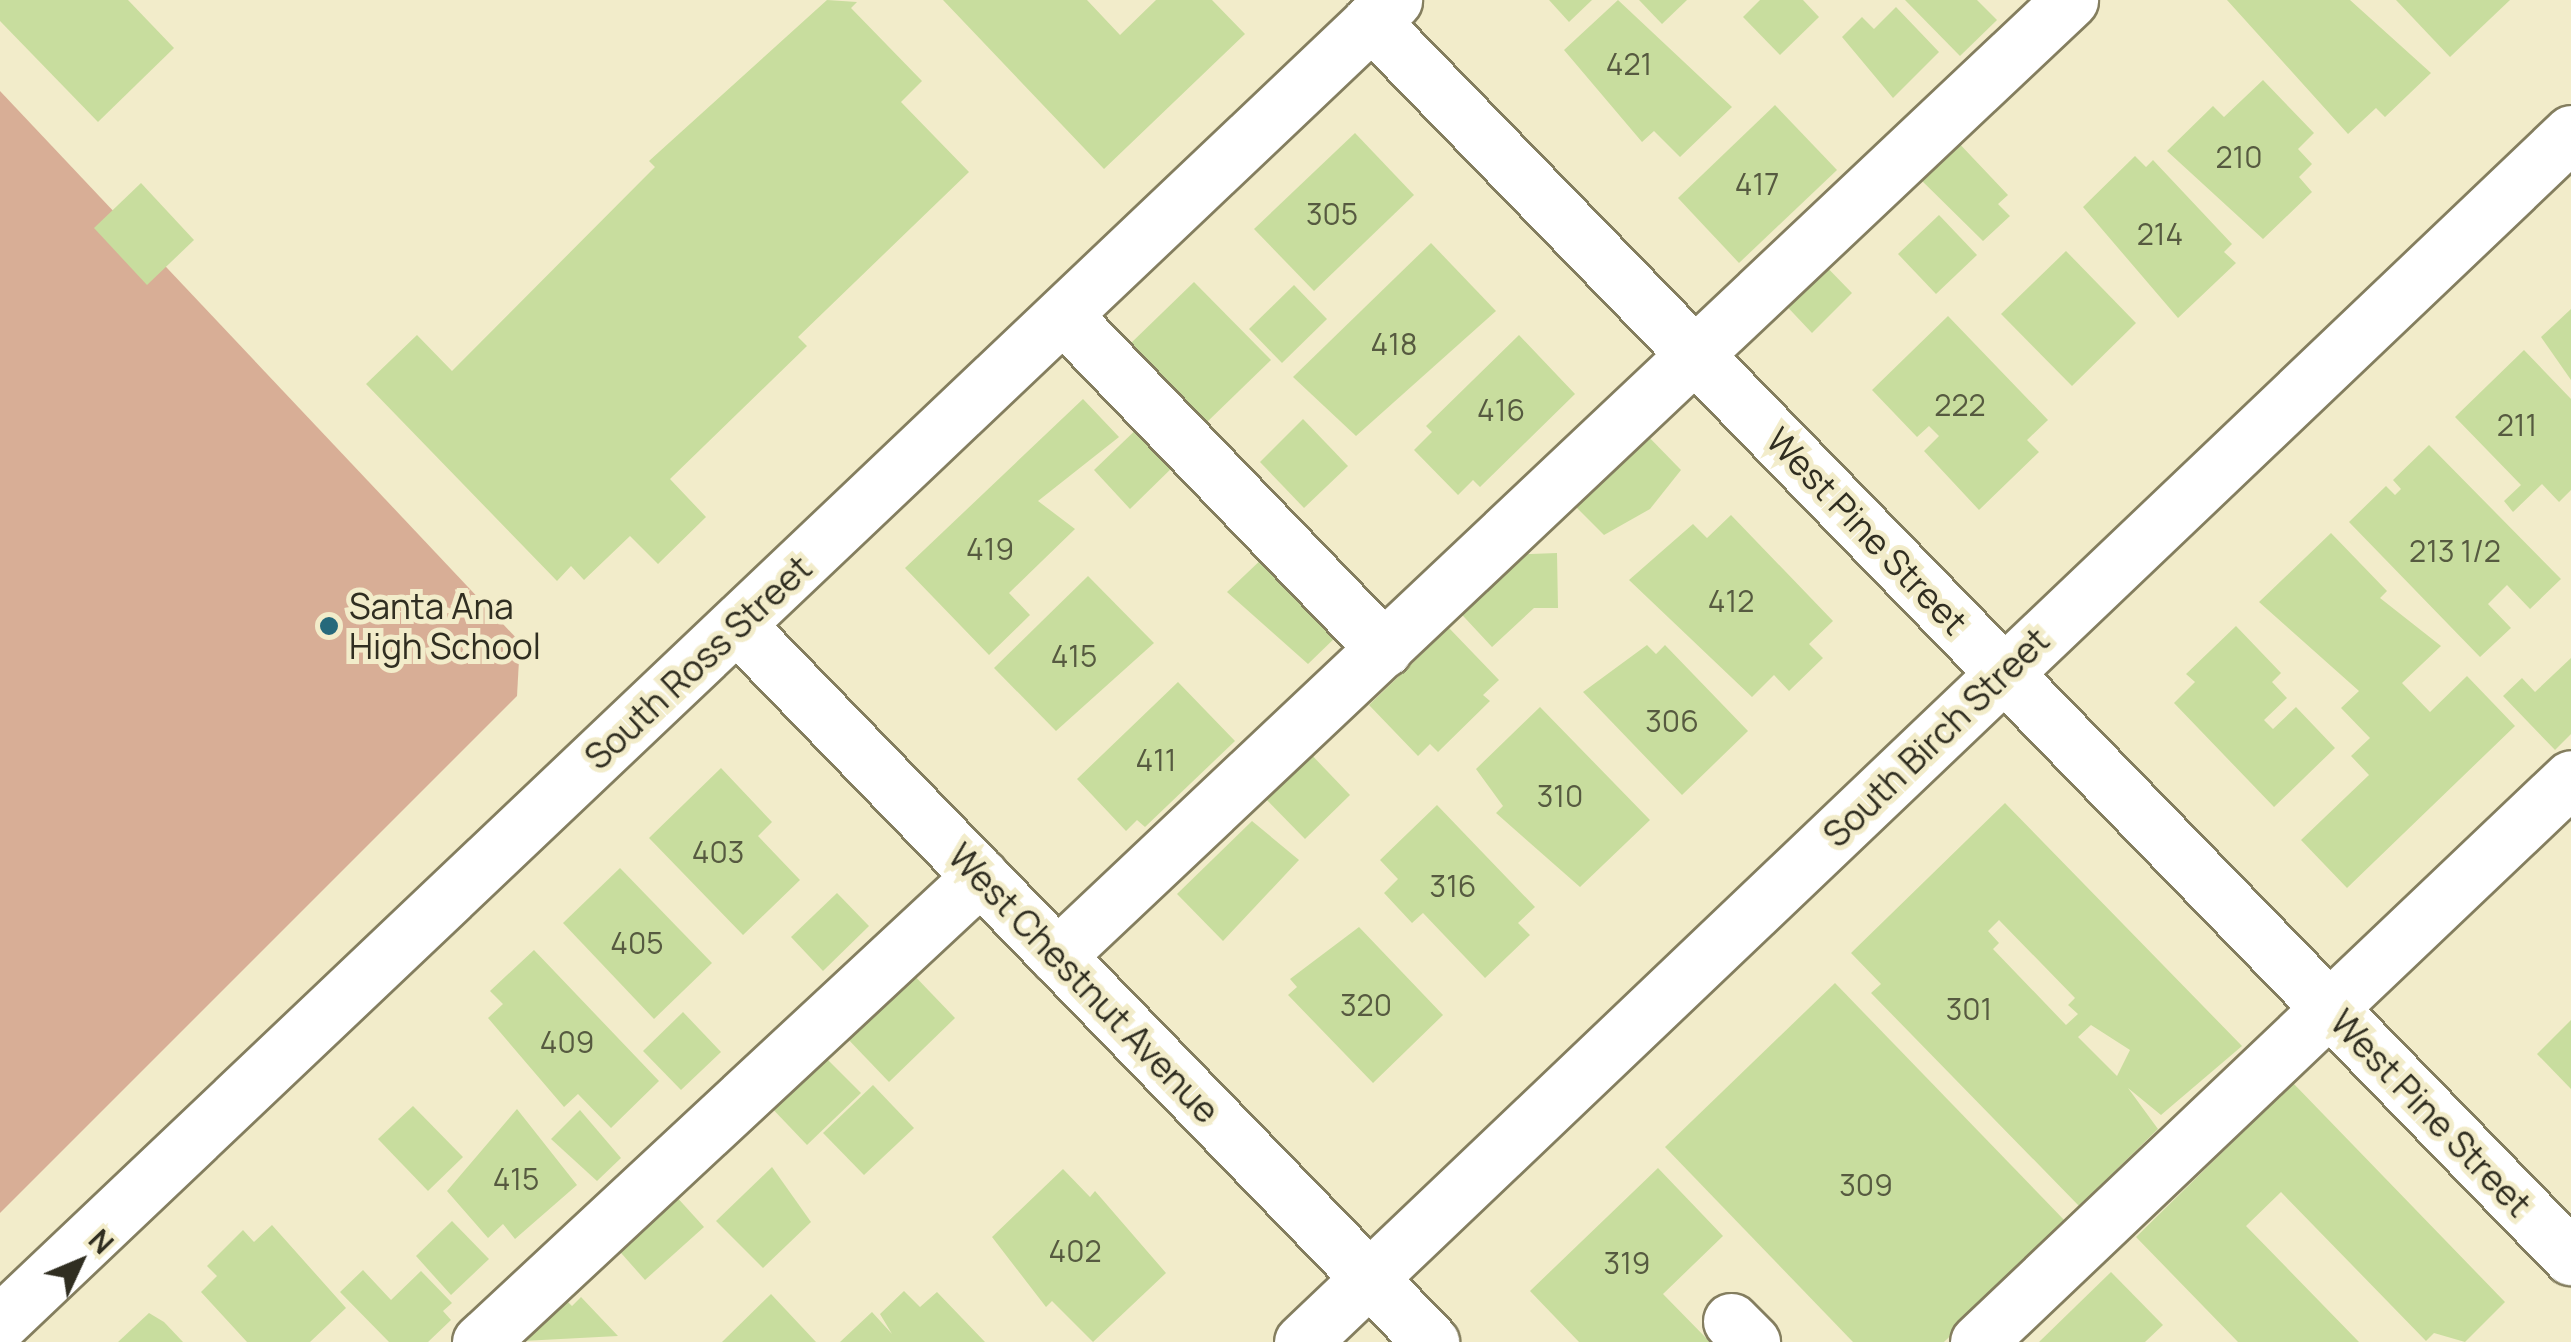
<!DOCTYPE html>
<html>
<head>
<meta charset="utf-8">
<style>
  body { margin:0 }
  #map { position:relative; width:2571px; height:1342px; overflow:hidden; background:#f2ecca; font-family:Manrope,sans-serif }
  div>[style] { position:absolute }
  [style*='--x'] { left:calc(var(--x)*1px); top:calc(var(--y)*1px); width:calc(var(--w)*1px); rotate:calc(var(--a)*1deg) }
  .green>* { inset:0; background:#d8ae96 }
  .building>* { inset:0; background:#c8dd9e }
  .roads { filter:drop-shadow(2px 0 #847e5f) drop-shadow(-2px 0 #847e5f) drop-shadow(0 2px #847e5f) drop-shadow(0 -2px #847e5f) }
  .minor>* { height:55px; margin:-27.5px; padding:0 27.5px; transform-origin:27.5px; border-radius:27.5px; background:#fff }
  .dots>* { width:28px; height:28px; translate:-50% -50%; box-sizing:border-box; border:5px solid #f2ecca; border-radius:50% }
  span { translate:-50% -50%; white-space:nowrap; text-align:center; line-height:1.15; -webkit-text-stroke:10px #f2ecca; paint-order:stroke }
  .number-label { font-size:30px; color:#565a40 }
  .number-label span { -webkit-text-stroke-width:0 }
  .street-label { font-size:35px; color:#302e21 }
  .poi-label { font-size:35px; color:#302e21 }
  .left { translate:0 -50%; text-align:left }
  .north { position:absolute; left:30px; top:1212px; width:100px; height:100px; -webkit-text-stroke:8px #f2ecca; paint-order:stroke; rotate:46deg; font-size:28px; font-weight:700; line-height:40px; text-align:center; color:#302e21 }
  .north::after { content:''; display:block; margin:auto; width:35px; height:45px; background:#302e21; clip-path:polygon(50% 0,100% 100%,50% 72%,0 100%) }
</style>
</head>
<body>
<div id="map">
  <div class="green">
    <i style="clip-path:polygon(0 91px,520px 642px,517px 696px,0 1213px)"></i>
  </div>
  <div class="building">
    <i style="clip-path:polygon(0 0,128px 0,174px 48px,98px 122px,0 21px)"></i>
    <i style="clip-path:polygon(827px 0,857px 2px,851px 8px,922px 81px,901px 102px,969px 172px,798px 337px,807px 346px,670px 479px,706px 517px,658px 564px,630px 536px,584px 580px,571px 566px,557px 581px,366px 384px,417px 335px,452px 371px,655px 167px,649px 161px)"></i>
    <i style="clip-path:polygon(943px 0,1087px 0,1120px 35px,1156px 0,1212px 0,1245px 34px,1104px 169px)"></i>
    <i style="clip-path:polygon(1549px 0,1592px 0,1569px 22px)"></i>
    <i style="clip-path:polygon(1618px 0,1732px 107px,1680px 157px,1654px 131px,1642px 142px,1564px 50px)"></i>
    <i style="clip-path:polygon(1639px 0,1687px 0,1662px 24px)"></i>
    <i style="clip-path:polygon(1760px 0,1803px 0,1819px 17px,1780px 55px,1743px 17px)"></i>
    <i style="clip-path:polygon(1905px 0,1977px 0,1997px 20px,1960px 56px)"></i>
    <i style="clip-path:polygon(2227px 0,2350px 0,2431px 73px,2385px 117px,2376px 108px,2348px 134px)"></i>
    <i style="clip-path:polygon(2396px 0,2510px 0,2450px 57px)"></i>
    <i style="clip-path:polygon(1896px 7px,1939px 52px,1893px 98px,1842px 37px,1862px 17px,1874px 29px)"></i>
    <i style="clip-path:polygon(2263px 80px,2314px 133px,2298px 149px,2312px 164px,2299px 177px,2312px 192px,2263px 239px,2167px 151px,2213px 106px,2224px 117px)"></i>
    <i style="clip-path:polygon(1775px 105px,1837px 170px,1739px 263px,1678px 198px)"></i>
    <i style="clip-path:polygon(1355px 133px,1414px 195px,1314px 291px,1254px 229px)"></i>
    <i style="clip-path:polygon(1954px 138px,2008px 195px,1998px 204px,2010px 216px,1983px 241px,1915px 174px)"></i>
    <i style="clip-path:polygon(2135px 156px,2146px 167px,2153px 160px,2232px 244px,2224px 252px,2236px 263px,2178px 318px,2083px 207px)"></i>
    <i style="clip-path:polygon(141px 183px,194px 240px,147px 285px,94px 228px)"></i>
    <i style="clip-path:polygon(1939px 215px,1977px 255px,1936px 294px,1898px 254px)"></i>
    <i style="clip-path:polygon(1431px 243px,1496px 311px,1356px 436px,1293px 377px)"></i>
    <i style="clip-path:polygon(2066px 251px,2136px 323px,2072px 386px,2001px 314px)"></i>
    <i style="clip-path:polygon(1816px 256px,1852px 293px,1812px 333px,1776px 295px)"></i>
    <i style="clip-path:polygon(1194px 282px,1271px 360px,1206px 423px,1130px 344px)"></i>
    <i style="clip-path:polygon(1294px 285px,1327px 319px,1282px 363px,1249px 329px)"></i>
    <i style="clip-path:polygon(2571px 309px,2571px 380px,2541px 337px)"></i>
    <i style="clip-path:polygon(1948px 316px,2048px 420px,2027px 440px,2039px 452px,1979px 510px,1924px 451px,1939px 436px,1929px 426px,1917px 437px,1872px 390px)"></i>
    <i style="clip-path:polygon(1519px 335px,1575px 394px,1480px 487px,1473px 480px,1458px 495px,1414px 450px,1432px 432px,1426px 426px)"></i>
    <i style="clip-path:polygon(2524px 350px,2571px 399px,2571px 490px,2559px 502px,2542px 484px,2513px 512px,2504px 501px,2521px 485px,2455px 417px)"></i>
    <i style="clip-path:polygon(1083px 399px,1119px 437px,1038px 501px,1075px 529px,1009px 593px,1030px 615px,989px 655px,905px 568px)"></i>
    <i style="clip-path:polygon(1303px 419px,1348px 466px,1304px 508px,1260px 462px)"></i>
    <i style="clip-path:polygon(1145px 421px,1181px 459px,1130px 509px,1094px 470px)"></i>
    <i style="clip-path:polygon(1643px 431px,1681px 470px,1650px 509px,1604px 535px,1570px 501px)"></i>
    <i style="clip-path:polygon(2429px 445px,2561px 579px,2530px 609px,2507px 585px,2488px 604px,2511px 628px,2480px 657px,2349px 522px,2386px 486px,2395px 495px,2401px 489px,2393px 480px)"></i>
    <i style="clip-path:polygon(1731px 515px,1833px 621px,1809px 644px,1823px 658px,1789px 691px,1774px 675px,1752px 697px,1629px 580px,1693px 524px,1707px 538px)"></i>
    <i style="clip-path:polygon(2331px 533px,2387px 591px,2380px 598px,2441px 646px,2402px 683px,2430px 712px,2467px 676px,2515px 726px,2347px 888px,2301px 840px,2369px 775px,2351px 756px,2370px 738px,2341px 708px,2359px 691px,2259px 602px)"></i>
    <i style="clip-path:polygon(1557px 553px,1558px 608px,1534px 608px,1492px 647px,1452px 604px,1503px 555px)"></i>
    <i style="clip-path:polygon(1265px 556px,1339px 634px,1308px 664px,1227px 592px)"></i>
    <i style="clip-path:polygon(1088px 576px,1154px 643px,1056px 731px,994px 668px)"></i>
    <i style="clip-path:polygon(2236px 626px,2281px 673px,2272px 682px,2287px 698px,2264px 720px,2273px 729px,2296px 707px,2335px 748px,2274px 807px,2174px 703px,2195px 682px,2186px 674px)"></i>
    <i style="clip-path:polygon(1449px 628px,1499px 680px,1483px 695px,1490px 701px,1438px 752px,1430px 744px,1418px 756px,1369px 705px)"></i>
    <i style="clip-path:polygon(1647px 645px,1656px 654px,1665px 645px,1748px 731px,1682px 795px,1583px 692px)"></i>
    <i style="clip-path:polygon(2571px 658px,2571px 734px,2555px 750px,2503px 696px,2522px 678px,2535px 692px)"></i>
    <i style="clip-path:polygon(1178px 682px,1235px 741px,1145px 827px,1137px 820px,1126px 831px,1077px 779px)"></i>
    <i style="clip-path:polygon(1540px 707px,1650px 820px,1580px 887px,1496px 813px,1503px 806px,1476px 769px)"></i>
    <i style="clip-path:polygon(1306px 749px,1350px 795px,1305px 839px,1260px 793px)"></i>
    <i style="clip-path:polygon(721px 768px,772px 822px,758px 836px,800px 880px,743px 935px,649px 838px)"></i>
    <i style="clip-path:polygon(evenodd,2005px 803px,2242px 1046px,2161px 1115px,2128px 1088px,2158px 1129px,2079px 1206px,1871px 993px,1881px 984px,1851px 953px,2005px 803px,1999px 920px,2075px 998px,2068px 1005px,2078px 1014px,2066px 1025px,1993px 949px,1999px 943px,1988px 931px,1999px 920px,2005px 803px,2091px 1025px,2130px 1050px,2117px 1076px,2078px 1037px,2091px 1025px)"></i>
    <i style="clip-path:polygon(1437px 805px,1535px 907px,1518px 923px,1530px 935px,1485px 978px,1423px 913px,1412px 923px,1384px 893px,1398px 879px,1380px 860px)"></i>
    <i style="clip-path:polygon(1252px 821px,1299px 860px,1223px 941px,1177px 894px)"></i>
    <i style="clip-path:polygon(620px 868px,712px 963px,654px 1019px,563px 923px)"></i>
    <i style="clip-path:polygon(837px 893px,869px 926px,823px 971px,791px 937px)"></i>
    <i style="clip-path:polygon(1359px 927px,1443px 1015px,1373px 1083px,1288px 995px,1297px 987px,1290px 979px)"></i>
    <i style="clip-path:polygon(534px 950px,659px 1081px,611px 1128px,578px 1094px,564px 1107px,488px 1018px,503px 1004px,490px 991px)"></i>
    <i style="clip-path:polygon(908px 969px,955px 1018px,889px 1082px,845px 1036px)"></i>
    <i style="clip-path:polygon(1835px 983px,2067px 1223px,1944px 1342px,1853px 1342px,1665px 1147px)"></i>
    <i style="clip-path:polygon(683px 1012px,721px 1052px,681px 1090px,643px 1051px)"></i>
    <i style="clip-path:polygon(2571px 1020px,2571px 1089px,2537px 1054px)"></i>
    <i style="clip-path:polygon(819px 1051px,861px 1093px,807px 1145px,767px 1103px)"></i>
    <i style="clip-path:polygon(2293px 1083px,2505px 1302px,2465px 1342px,2434px 1333px,2426px 1341px,2281px 1192px,2246px 1226px,2359px 1342px,2238px 1342px,2136px 1237px)"></i>
    <i style="clip-path:polygon(873px 1085px,914px 1128px,864px 1175px,823px 1133px)"></i>
    <i style="clip-path:polygon(413px 1106px,463px 1157px,428px 1191px,378px 1139px)"></i>
    <i style="clip-path:polygon(517px 1109px,577px 1185px,515px 1239px,503px 1224px,488px 1238px,447px 1191px)"></i>
    <i style="clip-path:polygon(580px 1110px,621px 1158px,597px 1181px,551px 1139px)"></i>
    <i style="clip-path:polygon(772px 1167px,811px 1222px,763px 1268px,716px 1221px)"></i>
    <i style="clip-path:polygon(1658px 1168px,1723px 1236px,1663px 1294px,1710px 1342px,1579px 1342px,1530px 1291px)"></i>
    <i style="clip-path:polygon(1063px 1169px,1090px 1197px,1095px 1191px,1166px 1273px,1093px 1342px,1052px 1301px,1046px 1307px,992px 1237px)"></i>
    <i style="clip-path:polygon(664px 1183px,704px 1227px,645px 1280px,606px 1236px)"></i>
    <i style="clip-path:polygon(452px 1221px,489px 1259px,451px 1295px,416px 1256px)"></i>
    <i style="clip-path:polygon(272px 1225px,346px 1308px,310px 1342px,247px 1342px,201px 1292px,217px 1276px,207px 1266px,243px 1230px,254px 1242px)"></i>
    <i style="clip-path:polygon(363px 1270px,391px 1300px,421px 1271px,452px 1303px,443px 1311px,451px 1320px,428px 1342px,389px 1342px,340px 1292px)"></i>
    <i style="clip-path:polygon(2111px 1272px,2163px 1325px,2145px 1342px,2039px 1342px)"></i>
    <i style="clip-path:polygon(557px 1291px,572px 1306px,581px 1297px,618px 1336px,504px 1342px)"></i>
    <i style="clip-path:polygon(904px 1291px,920px 1307px,937px 1292px,985px 1342px,840px 1342px,872px 1312px,892px 1334px,880px 1314px)"></i>
    <i style="clip-path:polygon(771px 1294px,816px 1342px,722px 1342px)"></i>
    <i style="clip-path:polygon(149px 1313px,164px 1322px,183px 1342px,118px 1342px)"></i>
  </div>
  <div class="roads">
    <div class="minor">
      <i style="--x:1371;--y:21;--w:1723;--a:45.85"></i>
      <i style="--x:1064;--y:316;--w:462;--a:46.1"></i>
      <i style="--x:737;--y:625;--w:998;--a:45.93"></i>
      <i style="--x:1057;--y:956;--w:1393;--a:-43.34"></i>
      <i style="--x:1731;--y:1321;--w:30;--a:45"></i>
      <i style="--x:0;--y:1323;--w:1922;--a:-43.5"></i>
      <i style="--x:480;--y:1342;--w:684;--a:-42.93"></i>
      <i style="--x:1302;--y:1342;--w:1753;--a:-43.61"></i>
      <i style="--x:1978;--y:1342;--w:818;--a:-43.56"></i>
    </div>
  </div>
  <div class="dots">
    <i style="left:329px;top:626px;background:#26697b"></i>
  </div>
  <div class="number-label">
    <span style="left:1629px;top:64px">421</span>
    <span style="left:2239px;top:157px">210</span>
    <span style="left:1757px;top:184px">417</span>
    <span style="left:1332px;top:214px">305</span>
    <span style="left:2160px;top:234px">214</span>
    <span style="left:1394px;top:344px">418</span>
    <span style="left:1960px;top:405px">222</span>
    <span style="left:1501px;top:410px">416</span>
    <span style="left:2517px;top:425px">211</span>
    <span style="left:990px;top:549px">419</span>
    <span style="left:2455px;top:551px">213 1/2</span>
    <span style="left:1731px;top:601px">412</span>
    <span style="left:1074px;top:656px">415</span>
    <span style="left:1672px;top:721px">306</span>
    <span style="left:1156px;top:760px">411</span>
    <span style="left:1560px;top:796px">310</span>
    <span style="left:718px;top:852px">403</span>
    <span style="left:1453px;top:886px">316</span>
    <span style="left:637px;top:943px">405</span>
    <span style="left:1366px;top:1005px">320</span>
    <span style="left:1969px;top:1009px">301</span>
    <span style="left:567px;top:1042px">409</span>
    <span style="left:516px;top:1179px">415</span>
    <span style="left:1866px;top:1185px">309</span>
    <span style="left:1075px;top:1251px">402</span>
    <span style="left:1627px;top:1263px">319</span>
  </div>
  <div class="street-label">
    <span style="left:1867px;top:531px;rotate:46deg">West Pine Street</span>
    <span style="left:698px;top:662px;rotate:-43deg">South Ross Street</span>
    <span style="left:1936px;top:737px;rotate:-44deg">South Birch Street</span>
    <span style="left:1084px;top:983px;rotate:46deg">West Chestnut Avenue</span>
    <span style="left:2431px;top:1113px;rotate:46deg">West Pine Street</span>
  </div>
  <div class="poi-label">
    <span class="left" style="left:349px;top:626px">Santa Ana<br>High School</span>
  </div>
  <div class="north">N</div>
</div>
</body>
</html>
